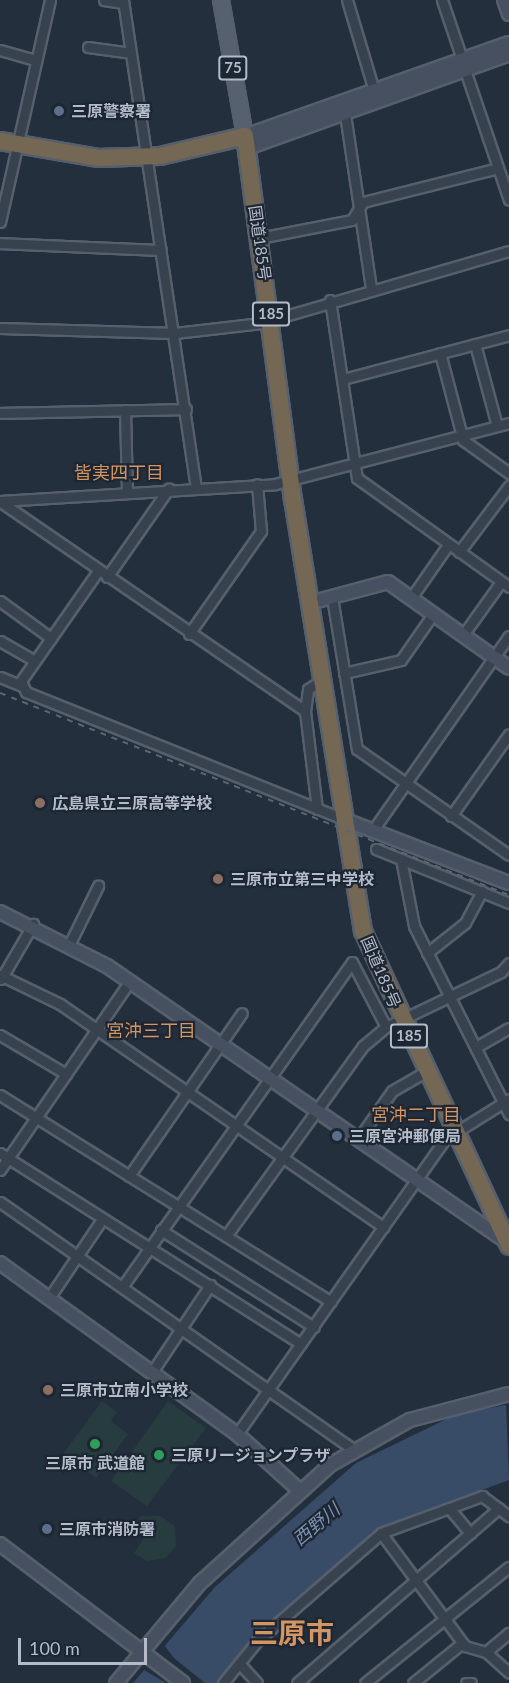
<!DOCTYPE html>
<html>
<head>
<meta charset="utf-8">
<style>
  body { margin:0 }
  #map { position:relative; width:509px; height:1683px; overflow:hidden; background:#242f3e; font-family:Lato,"Noto Sans JP",sans-serif }
  div>[style] { position:absolute }
  [style*='--x'] { left:calc(var(--x)*1px); top:calc(var(--y)*1px); width:calc(var(--w)*1px); rotate:calc(var(--a)*1deg) }
  .green>* { inset:0; background:#263c3f }
  .water>* { inset:0; background:#394c67 }
  .pier>* { inset:0; background:#242f3e }
  .roads { filter:drop-shadow(2px 0 #565f6c) drop-shadow(-2px 0 #565f6c) drop-shadow(0 2px #565f6c) drop-shadow(0 -2px #565f6c) }
  .street>* { height:9px; margin:-4.5px; padding:0 4.5px; transform-origin:4.5px; border-radius:4.5px; background:#38414e }
  .secondary>* { height:12px; margin:-6px; padding:0 6px; transform-origin:6px; border-radius:6px; background:#465061 }
  .primary>* { height:14px; margin:-7px; padding:0 7px; transform-origin:7px; border-radius:7px; background:#56606e }
  .highway>* { height:16px; margin:-8px; padding:0 8px; transform-origin:8px; border-radius:8px; background:#746855 }
  .rail>* { height:2px; margin-top:-1px; transform-origin:0; background:repeating-linear-gradient(90deg,#5a6575 0 6px,transparent 0 12px) }
  .dots>* { width:16px; height:16px; translate:-50% -50%; box-sizing:border-box; border:3px solid #1d2633; border-radius:50% }
  span { translate:-50% -50%; white-space:nowrap; text-align:center; line-height:1.15; -webkit-text-stroke:4.5px #1d2633; paint-order:stroke }
  .shield-label span { padding:2px 4px; background:#1d2633; border:2px solid; border-radius:4px; -webkit-text-stroke-width:0 }
  .shield-label { font-size:15px; color:#b4bcc9; font-weight:700 }
  .poi-label { font-size:16px; color:#b4bcc9; font-weight:700 }
  .left { translate:0 -50%; text-align:left }
  .street-label { font-size:16px; color:#b4bcc9 }
  .neighbourhood-label { font-size:18px; color:#d59563 }
  .water-label { font-size:18px; color:#7c92b1; font-style:italic }
  .town-label { font-size:28px; color:#d59563; font-weight:700 }
  .scale { position:absolute; left:18px; top:1638px; width:129px; height:27px; box-sizing:border-box; border:3px solid #b4bcc9; border-top:0; padding-left:8px; font-size:18px; line-height:21px; white-space:nowrap; color:#b4bcc9; -webkit-text-stroke:4px #1d2633; paint-order:stroke }
</style>
</head>
<body>
<div id="map">
  <div class="green">
    <i style="clip-path:polygon(102px 1401px,117px 1412px,111px 1421px,128px 1434px,96px 1478px,63px 1454px)"></i>
    <i style="clip-path:polygon(168px 1401px,206px 1428px,147px 1506px,111px 1481px)"></i>
    <i style="clip-path:polygon(141px 1516px,160px 1516px,175px 1526px,176px 1546px,166px 1558px,147px 1561px,134px 1553px,146px 1535px,134px 1524px)"></i>
  </div>
  <div class="water">
    <i style="clip-path:polygon(506px 1405px,509px 1480px,376px 1529px,256px 1638px,218px 1683px,133px 1683px,215px 1587px,356px 1463px,457px 1414px)"></i>
  </div>
  <div class="pier">
    <i style="clip-path:polygon(164px 1645px,174px 1658px,205px 1683px,166px 1683px,144px 1670px)"></i>
  </div>
  <div class="roads">
    <div class="street">
      <i style="--x:104;--y:0;--w:19;--a:9"></i>
      <i style="--x:123;--y:0;--w:492;--a:81.5"></i>
      <i style="--x:347;--y:0;--w:98;--a:73.4"></i>
      <i style="--x:442;--y:0;--w:62;--a:71.3"></i>
      <i style="--x:88;--y:47;--w:43;--a:7.9"></i>
      <i style="--x:0;--y:50;--w:37;--a:16"></i>
      <i style="--x:465;--y:70;--w:137;--a:71.3"></i>
      <i style="--x:345;--y:114;--w:177;--a:81.5"></i>
      <i style="--x:0;--y:222;--w:228;--a:-77.3"></i>
      <i style="--x:259;--y:238;--w:95;--a:-11"></i>
      <i style="--x:352;--y:220;--w:21;--a:-59"></i>
      <i style="--x:363;--y:202;--w:139;--a:-14.1"></i>
      <i style="--x:0;--y:243;--w:161;--a:2.5"></i>
      <i style="--x:330;--y:300;--w:180;--a:81.4"></i>
      <i style="--x:357;--y:478;--w:187;--a:35.6"></i>
      <i style="--x:0;--y:328;--w:175;--a:1.6"></i>
      <i style="--x:175;--y:333;--w:87;--a:-6.6"></i>
      <i style="--x:261;--y:323;--w:258;--a:-16.2"></i>
      <i style="--x:475;--y:344;--w:85;--a:75"></i>
      <i style="--x:440;--y:353;--w:90;--a:75.2"></i>
      <i style="--x:463;--y:440;--w:57;--a:35.7"></i>
      <i style="--x:343;--y:379;--w:172;--a:-14.8"></i>
      <i style="--x:125;--y:410;--w:80;--a:88.6"></i>
      <i style="--x:0;--y:413;--w:186;--a:-1.2"></i>
      <i style="--x:459;--y:552;--w:83;--a:-52.9"></i>
      <i style="--x:98;--y:571;--w:134;--a:125"></i>
      <i style="--x:21;--y:681;--w:12;--a:66"></i>
      <i style="--x:26;--y:692;--w:341;--a:21.8"></i>
      <i style="--x:107;--y:577;--w:108;--a:-55.1"></i>
      <i style="--x:332;--y:597;--w:154;--a:80.7"></i>
      <i style="--x:357;--y:749;--w:185;--a:34.9"></i>
      <i style="--x:411;--y:598;--w:65;--a:-55.1"></i>
      <i style="--x:0;--y:601;--w:63;--a:36"></i>
      <i style="--x:189;--y:634;--w:126;--a:-55"></i>
      <i style="--x:261;--y:531;--w:47;--a:-94.9"></i>
      <i style="--x:463;--y:635;--w:65;--a:-54.4"></i>
      <i style="--x:0;--y:641;--w:40;--a:29.7"></i>
      <i style="--x:344;--y:673;--w:58;--a:-12.8"></i>
      <i style="--x:401;--y:660;--w:56;--a:-55.2"></i>
      <i style="--x:0;--y:677;--w:24;--a:22"></i>
      <i style="--x:305;--y:711;--w:370;--a:-145.5"></i>
      <i style="--x:0;--y:501;--w:276;--a:-3.5"></i>
      <i style="--x:275;--y:484;--w:242;--a:-14.6"></i>
      <i style="--x:317;--y:809;--w:99;--a:-97"></i>
      <i style="--x:305;--y:711;--w:22;--a:-82"></i>
      <i style="--x:308;--y:689;--w:15;--a:-32"></i>
      <i style="--x:451;--y:816;--w:100;--a:-54.7"></i>
      <i style="--x:373;--y:830;--w:237;--a:-55"></i>
      <i style="--x:376;--y:849;--w:144;--a:22.1"></i>
      <i style="--x:401;--y:859;--w:68;--a:79"></i>
      <i style="--x:414;--y:926;--w:211;--a:63.2"></i>
      <i style="--x:70;--y:943;--w:64;--a:-63.8"></i>
      <i style="--x:427;--y:953;--w:48;--a:-38.3"></i>
      <i style="--x:465;--y:923;--w:36;--a:-62"></i>
      <i style="--x:0;--y:975;--w:67;--a:25.8"></i>
      <i style="--x:60;--y:1004;--w:393;--a:34.6"></i>
      <i style="--x:1;--y:979;--w:64;--a:-59.8"></i>
      <i style="--x:0;--y:1035;--w:77;--a:30.6"></i>
      <i style="--x:476;--y:1047;--w:38;--a:-30"></i>
      <i style="--x:0;--y:1095;--w:390;--a:32"></i>
      <i style="--x:358;--y:1139;--w:59;--a:-54.7"></i>
      <i style="--x:392;--y:1091;--w:39;--a:-30"></i>
      <i style="--x:0;--y:1153;--w:356;--a:32.4"></i>
      <i style="--x:0;--y:1170;--w:228;--a:-55.5"></i>
      <i style="--x:129;--y:1176;--w:198;--a:-55.3"></i>
      <i style="--x:0;--y:1202;--w:431;--a:35"></i>
      <i style="--x:161;--y:1230;--w:181;--a:32.4"></i>
      <i style="--x:226;--y:1236;--w:234;--a:-54.2"></i>
      <i style="--x:363;--y:1046;--w:30;--a:-40"></i>
      <i style="--x:386;--y:1027;--w:127;--a:-25.6"></i>
      <i style="--x:501;--y:972;--w:12;--a:-48"></i>
      <i style="--x:122;--y:1287;--w:398;--a:-54.7"></i>
      <i style="--x:352;--y:962;--w:73;--a:62.4"></i>
      <i style="--x:49;--y:1298;--w:95;--a:-56.1"></i>
      <i style="--x:152;--y:1372;--w:105;--a:-56.3"></i>
      <i style="--x:237;--y:1434;--w:361;--a:-54.8"></i>
      <i style="--x:445;--y:1139;--w:75;--a:-32"></i>
      <i style="--x:449;--y:1508;--w:33;--a:50"></i>
      <i style="--x:381;--y:1533;--w:141;--a:53.4"></i>
      <i style="--x:465;--y:1646;--w:22;--a:16"></i>
      <i style="--x:486;--y:1652;--w:30;--a:-40"></i>
      <i style="--x:486;--y:1652;--w:31;--a:42"></i>
      <i style="--x:239;--y:1663;--w:27;--a:48"></i>
      <i style="--x:223;--y:1683;--w:55;--a:-50.9"></i>
      <i style="--x:258;--y:1640;--w:163;--a:-41"></i>
      <i style="--x:381;--y:1533;--w:108;--a:-20.1"></i>
      <i style="--x:482;--y:1496;--w:34;--a:37"></i>
      <i style="--x:297;--y:1683;--w:267;--a:-40.9"></i>
      <i style="--x:365;--y:1683;--w:185;--a:-38.9"></i>
      <i style="--x:413;--y:1683;--w:63;--a:-39.2"></i>
      <i style="--x:466;--y:1683;--w:5;--a:0"></i>
    </div>
    <div class="secondary">
      <i style="--x:504;--y:0;--w:15;--a:70"></i>
      <i style="--x:245;--y:136;--w:280;--a:-19.4"></i>
      <i style="--x:247;--y:148;--w:278;--a:-19.7"></i>
      <i style="--x:317;--y:601;--w:73;--a:-15"></i>
      <i style="--x:388;--y:582;--w:148;--a:35.4"></i>
      <i style="--x:343;--y:819;--w:178;--a:21.1"></i>
      <i style="--x:0;--y:912;--w:120;--a:26.8"></i>
      <i style="--x:107;--y:966;--w:484;--a:34.6"></i>
      <i style="--x:0;--y:1263;--w:292;--a:35.8"></i>
      <i style="--x:237;--y:1434;--w:85;--a:42.1"></i>
      <i style="--x:0;--y:1544;--w:230;--a:37.2"></i>
      <i style="--x:116;--y:1683;--w:131;--a:-50"></i>
      <i style="--x:200;--y:1583;--w:176;--a:-42.2"></i>
      <i style="--x:330;--y:1465;--w:92;--a:-29.4"></i>
      <i style="--x:410;--y:1420;--w:102;--a:-14.7"></i>
    </div>
    <div class="primary">
      <i style="--x:221;--y:0;--w:138;--a:80"></i>
    </div>
    <div class="highway">
      <i style="--x:0;--y:141;--w:99;--a:9.8"></i>
      <i style="--x:98;--y:158;--w:62;--a:-1.8"></i>
      <i style="--x:160;--y:156;--w:87;--a:-13.2"></i>
      <i style="--x:245;--y:136;--w:366;--a:82.5"></i>
      <i style="--x:293;--y:499;--w:438;--a:80.8"></i>
      <i style="--x:363;--y:931;--w:347;--a:65.1"></i>
    </div>
  </div>
  <div class="rail">
    <i style="--x:0;--y:693;--w:548;--a:21.65"></i>
  </div>
  <div class="dots">
    <i style="left:59px;top:111px;background:#5c6f8a"></i>
    <i style="left:40px;top:803px;background:#8d6e63"></i>
    <i style="left:218px;top:879px;background:#8d6e63"></i>
    <i style="left:337px;top:1136px;background:#5c6f8a"></i>
    <i style="left:48px;top:1390px;background:#8d6e63"></i>
    <i style="left:95px;top:1444px;background:#2e9e5b"></i>
    <i style="left:159px;top:1455px;background:#2e9e5b"></i>
    <i style="left:47px;top:1529px;background:#5c6f8a"></i>
  </div>
  <div class="shield-label">
    <span style="left:233px;top:68px">75</span>
    <span style="left:271px;top:314px">185</span>
    <span style="left:409px;top:1036px">185</span>
  </div>
  <div class="poi-label">
    <span class="left" style="left:71px;top:111px">三原警察署</span>
    <span class="left" style="left:52px;top:803px">広島県立三原高等学校</span>
    <span class="left" style="left:230px;top:879px">三原市立第三中学校</span>
    <span class="left" style="left:349px;top:1136px">三原宮沖郵便局</span>
    <span class="left" style="left:60px;top:1390px">三原市立南小学校</span>
    <span class="left" style="left:171px;top:1455px">三原リージョンプラザ</span>
    <span style="left:95px;top:1463px">三原市 武道館</span>
    <span class="left" style="left:59px;top:1529px">三原市消防署</span>
  </div>
  <div class="street-label">
    <span style="left:260px;top:243px;rotate:82deg">国道185号</span>
    <span style="left:381px;top:972px;rotate:67deg">国道185号</span>
  </div>
  <div class="neighbourhood-label">
    <span style="left:119px;top:472px">皆実四丁目</span>
    <span style="left:151px;top:1030px">宮沖三丁目</span>
    <span style="left:416px;top:1114px">宮沖二丁目</span>
  </div>
  <div class="water-label">
    <span style="left:316px;top:1524px;rotate:-40deg">西野川</span>
  </div>
  <div class="town-label">
    <span style="left:292px;top:1632px">三原市</span>
  </div>
  <div class="scale">100 m</div>
</div>
</body>
</html>
